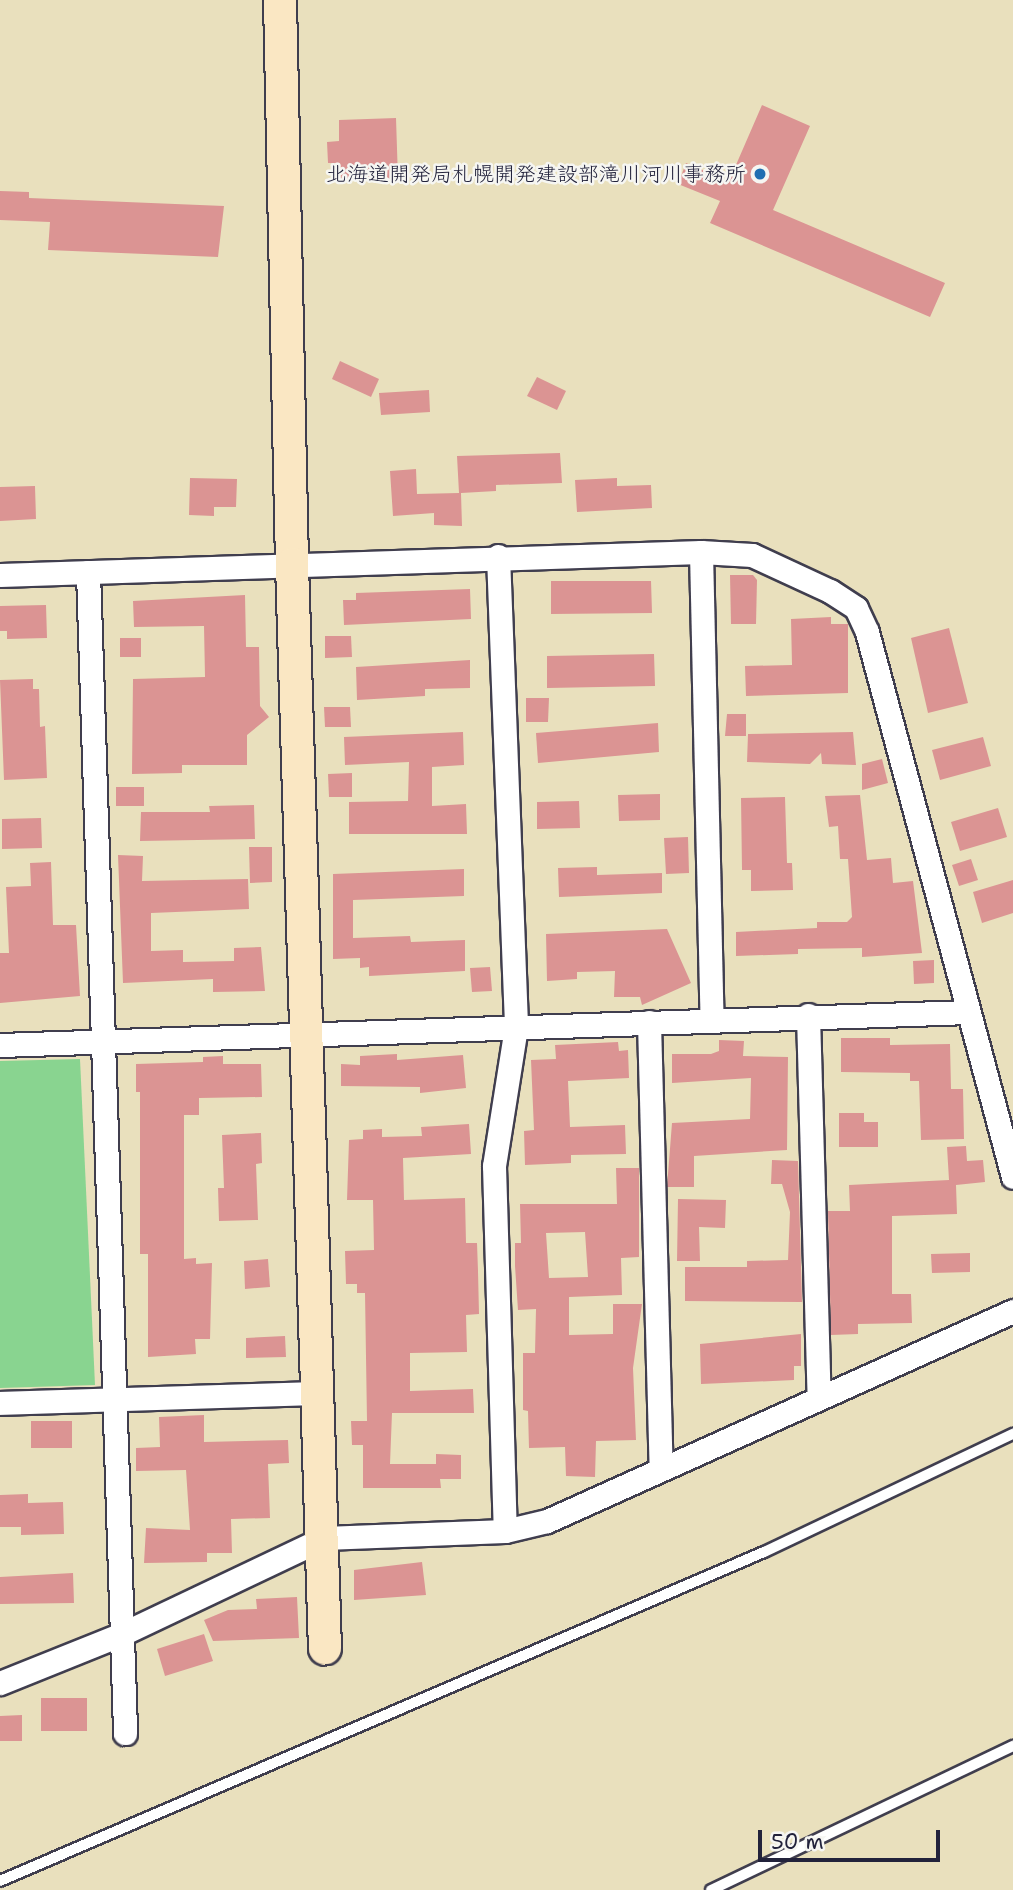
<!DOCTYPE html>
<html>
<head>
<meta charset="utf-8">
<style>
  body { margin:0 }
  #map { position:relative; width:1013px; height:1890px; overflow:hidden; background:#e9e0bd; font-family:"Shantell Sans","Klee One",sans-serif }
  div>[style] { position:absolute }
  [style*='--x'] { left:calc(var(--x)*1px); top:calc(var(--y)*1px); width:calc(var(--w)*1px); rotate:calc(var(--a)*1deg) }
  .green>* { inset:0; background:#89d490 }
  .building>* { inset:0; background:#db9493 }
  .roads { filter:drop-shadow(2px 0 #403e4e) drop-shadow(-2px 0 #403e4e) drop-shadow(0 2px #403e4e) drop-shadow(0 -2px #403e4e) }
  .lane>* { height:10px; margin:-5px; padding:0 5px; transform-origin:5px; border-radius:5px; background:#fff }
  .street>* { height:23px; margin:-11.5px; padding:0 11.5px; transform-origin:11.5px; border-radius:11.5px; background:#fff }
  .secondary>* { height:32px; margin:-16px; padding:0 16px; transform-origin:16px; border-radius:16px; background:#fae7c3 }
  .dots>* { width:19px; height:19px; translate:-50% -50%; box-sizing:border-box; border:4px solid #f6f6f2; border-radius:50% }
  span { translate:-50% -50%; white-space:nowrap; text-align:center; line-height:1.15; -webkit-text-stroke:5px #f6f6f2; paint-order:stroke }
  .poi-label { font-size:21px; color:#22223b }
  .right { translate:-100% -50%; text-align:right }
  .scale { position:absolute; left:758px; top:1830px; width:182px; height:32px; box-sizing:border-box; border:4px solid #22223b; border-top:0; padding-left:9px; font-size:21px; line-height:24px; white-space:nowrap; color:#22223b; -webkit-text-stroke:5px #f6f6f2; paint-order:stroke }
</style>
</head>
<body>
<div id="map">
  <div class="green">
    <i style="clip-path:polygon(80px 1059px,95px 1385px,0 1388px,0 1061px)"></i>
  </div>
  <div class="building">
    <i style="clip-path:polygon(762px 105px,810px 126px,773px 210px,945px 283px,930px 317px,710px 223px,720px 201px,678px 184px,686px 163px,729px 181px)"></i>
    <i style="clip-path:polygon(396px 118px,398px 179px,341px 181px,340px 163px,328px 163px,327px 142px,339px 141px,339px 120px)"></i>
    <i style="clip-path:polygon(0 191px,29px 192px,29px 198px,224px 206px,218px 257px,48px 250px,50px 222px,0 220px)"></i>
    <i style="clip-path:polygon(340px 361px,379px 379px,371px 397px,332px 379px)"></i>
    <i style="clip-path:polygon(537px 377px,566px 391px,557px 410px,527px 396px)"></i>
    <i style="clip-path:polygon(429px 390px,430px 412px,381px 415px,379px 393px)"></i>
    <i style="clip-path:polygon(560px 453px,562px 483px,496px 485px,496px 491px,461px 493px,462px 526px,434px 525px,434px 513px,393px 516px,390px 471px,416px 469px,417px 494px,459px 493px,457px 456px)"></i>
    <i style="clip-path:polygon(190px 478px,237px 479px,236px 507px,214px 507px,214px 516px,189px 515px)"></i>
    <i style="clip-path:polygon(617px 478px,617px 486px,651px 485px,652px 508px,577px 512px,575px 480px)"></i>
    <i style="clip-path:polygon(35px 486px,36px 519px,0 521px,0 487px)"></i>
    <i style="clip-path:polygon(730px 575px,753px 575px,757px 580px,756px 624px,731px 624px)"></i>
    <i style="clip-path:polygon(551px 581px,651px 581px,652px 613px,551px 614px)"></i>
    <i style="clip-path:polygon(470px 589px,471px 619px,344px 625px,343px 600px,356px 600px,356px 593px)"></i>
    <i style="clip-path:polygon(245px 595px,246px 647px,259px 647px,260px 706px,269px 717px,247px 735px,247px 765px,182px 765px,182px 773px,132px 774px,133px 679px,205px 677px,204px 626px,134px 627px,133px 601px)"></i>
    <i style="clip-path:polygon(46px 605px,47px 638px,7px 639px,7px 631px,0 631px,0 606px)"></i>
    <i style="clip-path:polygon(831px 617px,831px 624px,848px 624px,848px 693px,746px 696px,745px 666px,792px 665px,791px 619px)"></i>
    <i style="clip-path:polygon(949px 628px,968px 703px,928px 713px,911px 638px)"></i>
    <i style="clip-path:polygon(325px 636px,351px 636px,352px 657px,325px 658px)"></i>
    <i style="clip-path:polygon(120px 638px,141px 638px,141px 657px,120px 657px)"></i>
    <i style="clip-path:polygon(654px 654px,655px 686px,547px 688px,547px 656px)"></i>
    <i style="clip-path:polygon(470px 660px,470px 688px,425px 689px,425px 696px,357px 700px,356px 667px)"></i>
    <i style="clip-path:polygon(33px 679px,33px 689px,39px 689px,40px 727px,45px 726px,47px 778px,4px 780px,0 680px)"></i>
    <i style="clip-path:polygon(526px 698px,549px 698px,548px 722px,526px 722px)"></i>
    <i style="clip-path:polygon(324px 707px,350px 707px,351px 727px,325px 727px)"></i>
    <i style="clip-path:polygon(727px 714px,746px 714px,746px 736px,725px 736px)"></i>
    <i style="clip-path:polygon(658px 723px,659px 752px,538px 763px,536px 733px)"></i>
    <i style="clip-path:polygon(463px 732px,464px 765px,432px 767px,432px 806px,466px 804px,467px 834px,349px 834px,349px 802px,408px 801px,409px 762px,345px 765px,344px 737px)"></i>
    <i style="clip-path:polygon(853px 732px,856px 765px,822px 764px,821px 753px,810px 764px,747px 762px,748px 734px)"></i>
    <i style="clip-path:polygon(983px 737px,991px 766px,940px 780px,932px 750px)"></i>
    <i style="clip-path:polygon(882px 759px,888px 783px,862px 790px,862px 764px)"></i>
    <i style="clip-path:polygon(352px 773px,352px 797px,329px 797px,328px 774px)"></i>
    <i style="clip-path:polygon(116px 787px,144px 787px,144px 806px,116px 806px)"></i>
    <i style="clip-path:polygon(660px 794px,660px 820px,619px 821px,618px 795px)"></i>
    <i style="clip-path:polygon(860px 795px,867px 860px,891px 858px,893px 883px,913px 881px,922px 953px,862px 957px,862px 948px,798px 949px,798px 954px,736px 956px,736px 932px,817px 928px,817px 922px,847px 922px,852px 917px,848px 859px,840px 859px,838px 826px,829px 827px,825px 796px)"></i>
    <i style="clip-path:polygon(785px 797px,787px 863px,792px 863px,793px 890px,751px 891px,751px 870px,742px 870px,741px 798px)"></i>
    <i style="clip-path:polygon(579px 801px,580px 828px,537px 829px,537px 802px)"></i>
    <i style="clip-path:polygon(254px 805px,255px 839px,140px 841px,141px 812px,210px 812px,209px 806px)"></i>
    <i style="clip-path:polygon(998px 808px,1007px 837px,960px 851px,951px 822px)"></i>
    <i style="clip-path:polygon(41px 818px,42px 848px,2px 849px,2px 819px)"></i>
    <i style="clip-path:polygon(688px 837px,689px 873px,666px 874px,664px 838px)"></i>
    <i style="clip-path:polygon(249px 847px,272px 847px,272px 882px,250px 883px)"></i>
    <i style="clip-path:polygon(118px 855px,143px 856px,142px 881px,248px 879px,249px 909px,151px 913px,151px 951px,183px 950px,183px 962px,234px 961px,234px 948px,261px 947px,265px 991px,213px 992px,213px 979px,123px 983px)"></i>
    <i style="clip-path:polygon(971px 859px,978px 880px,959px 886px,952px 865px)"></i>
    <i style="clip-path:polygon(51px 862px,53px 925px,76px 925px,80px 996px,0 1003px,0 953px,9px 953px,6px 887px,31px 886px,30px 863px)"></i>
    <i style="clip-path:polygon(597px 867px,597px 875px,662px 873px,662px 893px,559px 897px,558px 868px)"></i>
    <i style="clip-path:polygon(464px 869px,464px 896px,353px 900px,353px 938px,410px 936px,411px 942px,465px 940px,465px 971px,369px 976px,369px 967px,360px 968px,360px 958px,333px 959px,333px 874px)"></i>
    <i style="clip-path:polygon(1013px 880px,1013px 913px,982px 923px,973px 892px)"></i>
    <i style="clip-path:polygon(667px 929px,691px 983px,642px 1005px,640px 997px,614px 997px,615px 971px,577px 972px,577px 979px,547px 981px,546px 934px)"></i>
    <i style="clip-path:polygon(934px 960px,934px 983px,914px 984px,913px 961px)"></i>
    <i style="clip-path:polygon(490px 967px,492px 991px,472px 992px,470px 968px)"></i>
    <i style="clip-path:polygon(841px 1038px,890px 1038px,890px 1045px,950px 1044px,951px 1089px,963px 1089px,964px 1139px,921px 1140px,919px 1081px,910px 1081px,910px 1073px,841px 1072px)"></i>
    <i style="clip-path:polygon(719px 1040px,744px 1041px,743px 1056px,788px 1057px,787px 1150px,694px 1156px,694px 1187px,667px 1187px,672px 1123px,750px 1119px,751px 1078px,672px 1083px,672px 1054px,711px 1054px,719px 1051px)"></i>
    <i style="clip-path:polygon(618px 1042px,619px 1051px,628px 1050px,629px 1078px,568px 1081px,570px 1127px,625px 1125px,626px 1154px,571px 1155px,571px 1163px,525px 1165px,524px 1131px,534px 1130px,531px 1060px,556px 1059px,555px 1045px)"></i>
    <i style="clip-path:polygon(397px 1054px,397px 1060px,463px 1055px,466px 1088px,420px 1093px,420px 1087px,341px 1086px,341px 1064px,360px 1065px,360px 1056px)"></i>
    <i style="clip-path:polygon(223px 1056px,223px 1064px,261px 1064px,262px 1097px,199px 1098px,199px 1115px,184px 1115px,184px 1259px,196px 1258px,196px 1264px,212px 1263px,210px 1339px,195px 1339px,196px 1354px,148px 1357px,148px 1254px,140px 1254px,140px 1092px,136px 1092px,136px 1064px,203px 1062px,203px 1057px)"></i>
    <i style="clip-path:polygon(839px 1113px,864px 1113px,864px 1122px,878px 1122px,878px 1147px,839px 1147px)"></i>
    <i style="clip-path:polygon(469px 1124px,471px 1154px,403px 1158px,404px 1200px,465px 1198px,466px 1243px,477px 1243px,478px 1271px,479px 1314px,466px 1315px,467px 1352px,410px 1353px,410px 1391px,473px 1389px,474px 1413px,392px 1413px,390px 1464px,436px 1464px,436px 1454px,461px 1455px,461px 1479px,440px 1479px,441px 1488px,363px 1488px,363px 1445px,352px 1445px,351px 1421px,367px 1421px,365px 1293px,357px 1293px,357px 1284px,346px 1284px,345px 1251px,374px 1250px,373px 1200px,347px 1200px,349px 1140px,363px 1139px,363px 1130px,382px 1129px,382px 1137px,422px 1136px,421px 1127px)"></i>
    <i style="clip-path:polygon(261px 1133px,262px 1163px,256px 1164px,258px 1220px,219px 1221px,218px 1188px,224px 1188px,222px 1135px)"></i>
    <i style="clip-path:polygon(966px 1146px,967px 1161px,983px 1160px,985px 1182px,956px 1185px,957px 1214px,892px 1216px,892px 1294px,911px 1294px,912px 1323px,858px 1324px,858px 1334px,831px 1335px,828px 1211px,850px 1211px,849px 1185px,949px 1180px,947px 1147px)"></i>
    <i style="clip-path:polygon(772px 1160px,798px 1161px,802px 1302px,685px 1301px,685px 1267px,747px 1267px,747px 1261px,788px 1260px,790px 1212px,782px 1184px,771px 1184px)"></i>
    <i style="clip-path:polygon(evenodd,616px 1168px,639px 1168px,639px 1257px,621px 1258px,622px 1295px,569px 1297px,569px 1335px,613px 1334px,613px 1304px,642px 1304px,633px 1368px,636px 1440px,596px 1441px,595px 1477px,566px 1476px,565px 1447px,529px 1448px,528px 1411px,523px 1410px,523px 1353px,535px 1353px,536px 1309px,518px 1310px,515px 1266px,515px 1243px,521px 1243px,520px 1204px,617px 1204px,616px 1168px,585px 1232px,588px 1277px,549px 1278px,546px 1233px,585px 1232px)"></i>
    <i style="clip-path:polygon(678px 1199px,726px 1200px,725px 1228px,699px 1227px,700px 1261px,677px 1261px)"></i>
    <i style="clip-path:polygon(970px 1253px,970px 1272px,932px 1273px,931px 1254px)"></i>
    <i style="clip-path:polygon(268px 1259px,270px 1287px,245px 1289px,244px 1261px)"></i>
    <i style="clip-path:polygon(801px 1334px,801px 1366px,794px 1366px,794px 1380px,701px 1384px,700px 1344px)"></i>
    <i style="clip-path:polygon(285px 1336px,286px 1357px,246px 1358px,246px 1338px)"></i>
    <i style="clip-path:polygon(204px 1415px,204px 1442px,288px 1440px,289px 1463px,268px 1464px,270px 1518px,231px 1519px,232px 1553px,207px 1553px,207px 1562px,144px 1563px,146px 1528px,190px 1530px,186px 1470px,136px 1471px,136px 1448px,160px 1447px,159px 1417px)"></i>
    <i style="clip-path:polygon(31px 1421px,72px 1421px,72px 1448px,31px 1448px)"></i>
    <i style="clip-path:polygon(28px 1494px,28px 1503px,63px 1502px,64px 1534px,21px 1535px,21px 1527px,0 1527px,0 1495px)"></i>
    <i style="clip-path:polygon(422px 1562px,426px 1595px,354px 1600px,354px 1570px)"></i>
    <i style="clip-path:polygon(73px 1573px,74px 1603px,0 1604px,0 1577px)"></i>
    <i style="clip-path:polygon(297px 1597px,299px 1638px,213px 1641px,204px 1620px,228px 1610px,257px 1609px,256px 1599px)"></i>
    <i style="clip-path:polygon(204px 1634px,213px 1661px,165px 1676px,157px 1649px)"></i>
    <i style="clip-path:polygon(41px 1698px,87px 1698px,87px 1731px,41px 1731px)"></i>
    <i style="clip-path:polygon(22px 1715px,22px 1741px,0 1741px,0 1716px)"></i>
  </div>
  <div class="roads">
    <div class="lane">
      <i style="--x:0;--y:1881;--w:832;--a:-23.3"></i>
      <i style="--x:764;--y:1552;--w:276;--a:-25.4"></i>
      <i style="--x:711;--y:1890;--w:335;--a:-25.5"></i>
    </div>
    <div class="street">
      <i style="--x:701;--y:552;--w:467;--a:88.7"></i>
      <i style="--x:498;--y:556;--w:471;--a:87.8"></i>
      <i style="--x:516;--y:1027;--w:141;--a:99"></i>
      <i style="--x:494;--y:1166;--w:365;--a:88.3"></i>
      <i style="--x:88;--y:572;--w:1162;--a:88.17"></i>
      <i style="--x:0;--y:575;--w:701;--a:-1.88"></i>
      <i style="--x:701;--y:552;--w:51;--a:3.4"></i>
      <i style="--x:752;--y:555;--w:86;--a:24.8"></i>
      <i style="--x:830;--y:591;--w:31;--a:33"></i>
      <i style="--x:856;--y:608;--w:26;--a:65"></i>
      <i style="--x:867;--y:632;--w:564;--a:75"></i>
      <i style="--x:808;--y:1015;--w:382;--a:88.4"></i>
      <i style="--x:649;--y:1022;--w:447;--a:88.5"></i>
      <i style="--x:0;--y:1045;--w:968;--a:-1.95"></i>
      <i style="--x:0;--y:1403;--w:320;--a:-1.8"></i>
      <i style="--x:0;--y:1683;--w:131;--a:-21.9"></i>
      <i style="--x:122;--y:1634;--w:224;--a:-25.4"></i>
      <i style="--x:324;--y:1538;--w:181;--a:-2.2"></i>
      <i style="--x:505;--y:1531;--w:43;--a:-13.4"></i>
      <i style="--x:547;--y:1521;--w:511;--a:-24.26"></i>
    </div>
    <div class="secondary">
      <i style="--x:280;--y:0;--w:564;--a:88.78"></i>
      <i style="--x:292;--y:564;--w:1085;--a:88.26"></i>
    </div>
  </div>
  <div class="dots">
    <i style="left:760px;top:174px;background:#1f6fb2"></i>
  </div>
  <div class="poi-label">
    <span class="right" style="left:746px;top:174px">北海道開発局札幌開発建設部滝川河川事務所</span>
  </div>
  <div class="scale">50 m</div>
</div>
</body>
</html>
